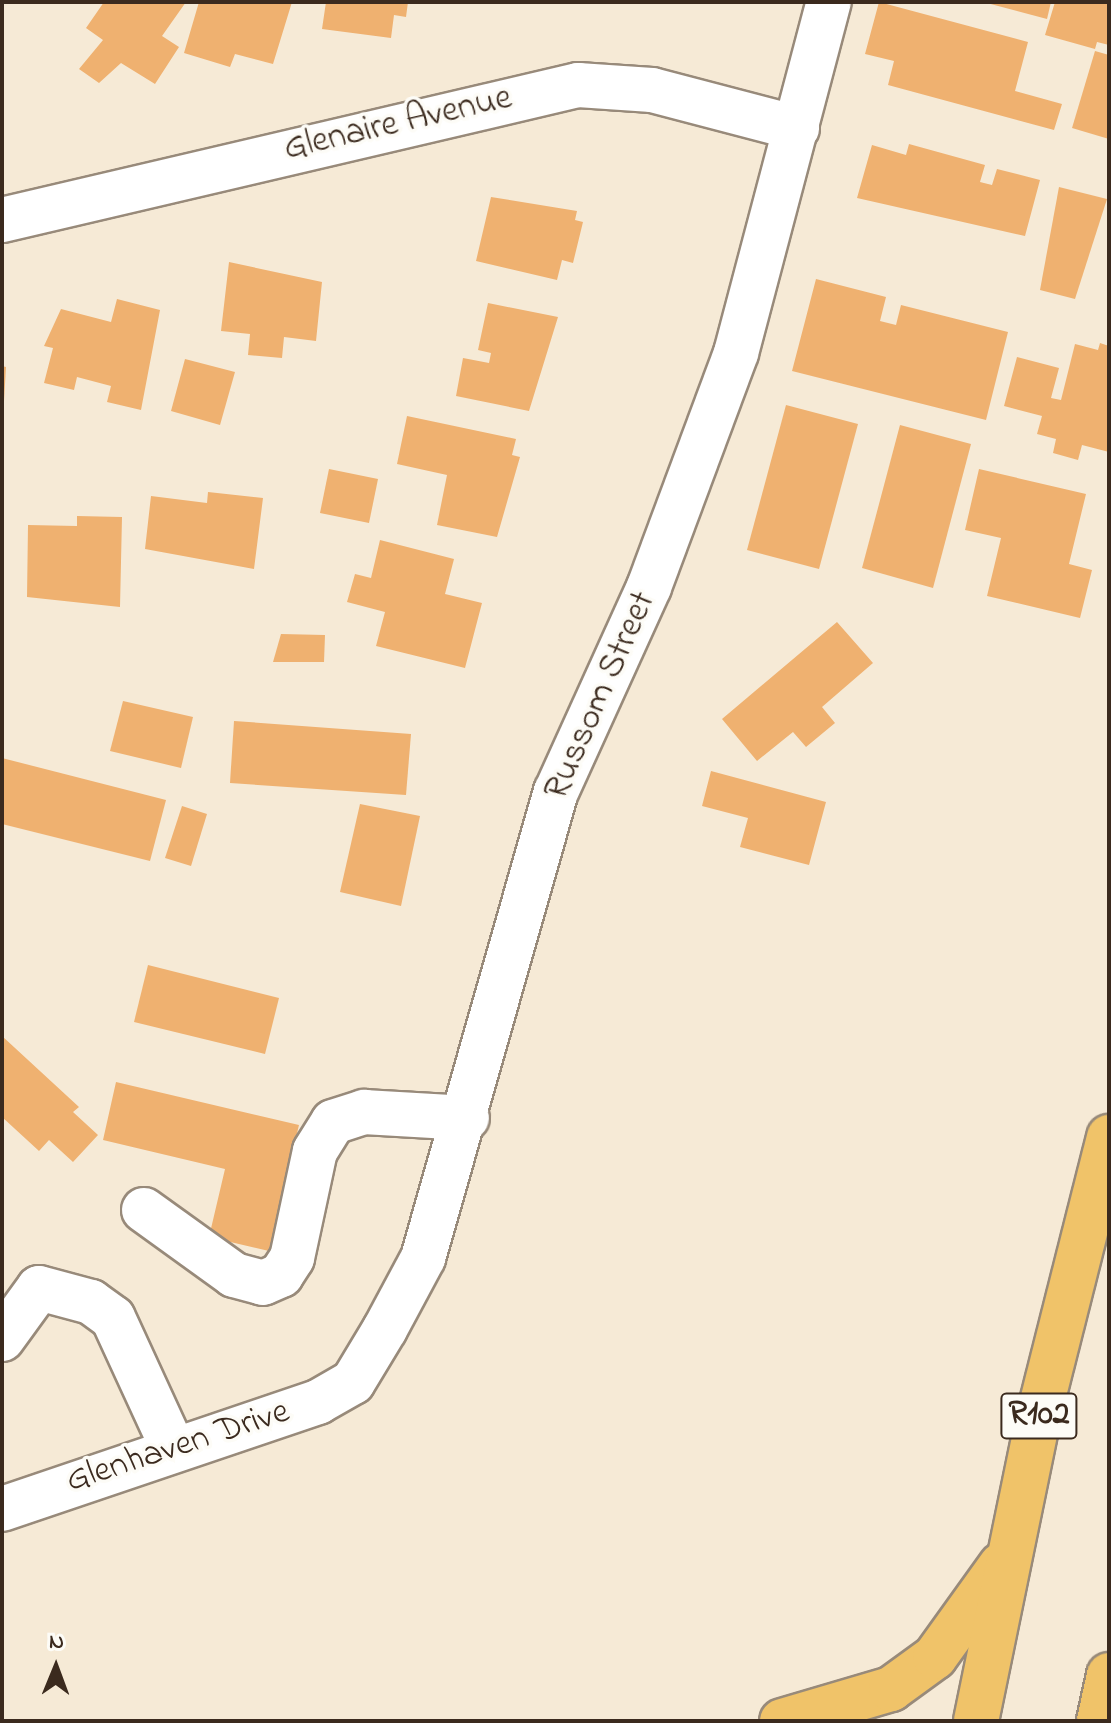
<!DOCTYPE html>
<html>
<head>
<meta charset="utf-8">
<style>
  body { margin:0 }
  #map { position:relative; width:1111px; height:1723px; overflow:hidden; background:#f6ead6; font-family:"Indie Flower",sans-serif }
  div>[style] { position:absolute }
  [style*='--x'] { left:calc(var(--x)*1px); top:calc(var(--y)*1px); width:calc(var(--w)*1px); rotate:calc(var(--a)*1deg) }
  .building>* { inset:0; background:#efb170 }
  .roads { filter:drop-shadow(2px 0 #988a7a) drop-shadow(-2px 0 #988a7a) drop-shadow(0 2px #988a7a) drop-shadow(0 -2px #988a7a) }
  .minor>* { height:44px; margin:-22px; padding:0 22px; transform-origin:22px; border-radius:22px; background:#fff }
  .major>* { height:44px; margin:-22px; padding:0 22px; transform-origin:22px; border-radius:22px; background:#f0c369 }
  span { translate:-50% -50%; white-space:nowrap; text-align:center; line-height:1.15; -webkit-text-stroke:7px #fdfcf7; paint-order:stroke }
  .shield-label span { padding:2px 6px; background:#fdfcf7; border:2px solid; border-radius:6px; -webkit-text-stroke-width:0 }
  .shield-label { font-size:34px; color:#3b2a1e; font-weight:700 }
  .street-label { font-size:36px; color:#3b2a1e }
  .frame { position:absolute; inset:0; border:4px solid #3b2a1e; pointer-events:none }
  .north { position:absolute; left:16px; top:1627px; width:80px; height:80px; -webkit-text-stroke:6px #fdfcf7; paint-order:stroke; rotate:1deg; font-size:22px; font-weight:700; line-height:32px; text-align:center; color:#3b2a1e }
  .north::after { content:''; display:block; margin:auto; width:28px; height:36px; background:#3b2a1e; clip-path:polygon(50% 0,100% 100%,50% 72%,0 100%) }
</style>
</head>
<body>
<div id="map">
  <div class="building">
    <i style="clip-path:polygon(104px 2px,186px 2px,162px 36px,179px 47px,155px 84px,121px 63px,99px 83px,79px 69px,103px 40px,86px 28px)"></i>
    <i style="clip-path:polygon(199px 2px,292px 2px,273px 64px,235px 54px,230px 67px,184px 53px)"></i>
    <i style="clip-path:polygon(326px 2px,408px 2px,406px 17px,394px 15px,391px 38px,322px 29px)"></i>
    <i style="clip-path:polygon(879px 2px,1028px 42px,1015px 91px,1062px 104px,1054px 130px,888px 85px,894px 61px,865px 54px)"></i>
    <i style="clip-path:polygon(983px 2px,1051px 2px,1047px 19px)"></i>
    <i style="clip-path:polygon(1055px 2px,1109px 2px,1109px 45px,1097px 42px,1095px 49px,1045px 35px)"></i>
    <i style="clip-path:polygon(1095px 51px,1109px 55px,1109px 139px,1072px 128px)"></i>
    <i style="clip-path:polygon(909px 144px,985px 165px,980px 182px,992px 185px,997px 169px,1040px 180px,1025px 236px,857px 198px,872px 145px,906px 155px)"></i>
    <i style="clip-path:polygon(1059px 187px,1107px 199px,1075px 299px,1040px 290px)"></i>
    <i style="clip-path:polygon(491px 197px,577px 211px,575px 220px,583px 222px,573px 263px,562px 260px,557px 280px,476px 261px)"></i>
    <i style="clip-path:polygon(229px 262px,322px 282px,316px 341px,284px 337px,282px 358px,248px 355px,250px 334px,221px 331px)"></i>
    <i style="clip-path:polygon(816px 279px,886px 297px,880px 321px,896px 325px,901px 305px,1008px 332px,986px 420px,792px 371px)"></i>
    <i style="clip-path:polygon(117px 299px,160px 310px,141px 410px,107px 402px,111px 386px,77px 377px,74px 390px,44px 383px,53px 348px,44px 346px,61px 309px,111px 322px)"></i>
    <i style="clip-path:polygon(488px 303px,558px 317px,529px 411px,456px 396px,463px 358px,489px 363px,491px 353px,478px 350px)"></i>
    <i style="clip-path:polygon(1100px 343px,1109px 346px,1109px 452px,1082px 445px,1078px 460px,1053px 453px,1056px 439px,1037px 434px,1042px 416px,1004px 406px,1017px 357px,1059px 368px,1051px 398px,1061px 400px,1075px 344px,1098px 350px)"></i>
    <i style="clip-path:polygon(185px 359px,235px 372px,220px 425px,171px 411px)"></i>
    <i style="clip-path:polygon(2px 366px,6px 367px,4px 401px,2px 401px)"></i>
    <i style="clip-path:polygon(786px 405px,858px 424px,819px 569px,747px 550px)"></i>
    <i style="clip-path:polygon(407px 416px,516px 439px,512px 455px,520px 457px,497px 537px,437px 525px,447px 475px,397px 464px)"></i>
    <i style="clip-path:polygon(900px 425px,971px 444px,933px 588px,862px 568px)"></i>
    <i style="clip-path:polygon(329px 469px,378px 479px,369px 523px,320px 513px)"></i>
    <i style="clip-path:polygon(979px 469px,1086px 494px,1069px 564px,1092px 570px,1080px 618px,987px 596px,1001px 538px,965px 530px)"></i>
    <i style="clip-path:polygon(208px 492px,263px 498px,254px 569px,145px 549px,151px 496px,207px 503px)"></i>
    <i style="clip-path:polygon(77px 516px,122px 517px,120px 607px,27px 597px,28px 525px,77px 526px)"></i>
    <i style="clip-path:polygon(380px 540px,454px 559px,445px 594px,482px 603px,465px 668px,376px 646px,385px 612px,347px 602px,355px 574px,371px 578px)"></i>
    <i style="clip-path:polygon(837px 622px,873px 663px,822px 707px,835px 723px,806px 747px,793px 732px,757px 761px,722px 719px)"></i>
    <i style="clip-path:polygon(281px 634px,325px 635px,324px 662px,273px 662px)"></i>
    <i style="clip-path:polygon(123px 701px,193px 717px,181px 768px,110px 751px)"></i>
    <i style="clip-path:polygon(234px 721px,411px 734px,406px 795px,230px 783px)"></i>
    <i style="clip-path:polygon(2px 758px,166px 800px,150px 861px,2px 824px)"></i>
    <i style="clip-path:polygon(711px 771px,826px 802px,809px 865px,740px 847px,748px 818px,702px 806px)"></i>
    <i style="clip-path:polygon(360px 804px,420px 816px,401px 906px,340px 892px)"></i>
    <i style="clip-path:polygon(182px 806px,207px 814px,191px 866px,165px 858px)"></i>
    <i style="clip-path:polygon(148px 965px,279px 998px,265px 1054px,134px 1022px)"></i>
    <i style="clip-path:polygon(2px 1036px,79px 1107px,73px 1112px,98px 1135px,73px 1162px,49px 1140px,39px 1151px,2px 1117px)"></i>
    <i style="clip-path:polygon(116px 1082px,299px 1125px,269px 1251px,209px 1237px,225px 1169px,103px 1140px)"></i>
  </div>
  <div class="roads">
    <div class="minor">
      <i style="--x:2;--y:220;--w:592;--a:-13.19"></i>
      <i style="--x:578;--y:85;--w:74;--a:3.9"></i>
      <i style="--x:652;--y:90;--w:150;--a:14.7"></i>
      <i style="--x:144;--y:1210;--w:111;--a:35.8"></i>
      <i style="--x:234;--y:1275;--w:30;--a:15"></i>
      <i style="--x:263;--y:1283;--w:20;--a:-24"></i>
      <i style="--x:281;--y:1275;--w:20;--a:-57"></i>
      <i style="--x:292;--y:1258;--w:109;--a:-77.9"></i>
      <i style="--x:315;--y:1151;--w:34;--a:-58"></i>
      <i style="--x:333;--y:1122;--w:33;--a:-18"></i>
      <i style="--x:364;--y:1112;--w:103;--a:3.3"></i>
      <i style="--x:2;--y:1339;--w:63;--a:-54"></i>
      <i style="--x:39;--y:1288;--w:54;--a:15.1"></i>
      <i style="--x:91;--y:1302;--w:27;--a:36"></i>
      <i style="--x:113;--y:1318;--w:141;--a:65.3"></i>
      <i style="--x:2;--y:1509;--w:334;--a:-18.7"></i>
      <i style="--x:318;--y:1402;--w:40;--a:-29.7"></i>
      <i style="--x:353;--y:1382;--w:62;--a:-58.9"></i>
      <i style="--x:385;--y:1329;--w:81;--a:-61.8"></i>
      <i style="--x:423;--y:1258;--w:485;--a:-74.1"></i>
      <i style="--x:556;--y:792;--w:225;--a:-65.6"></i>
      <i style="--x:649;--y:587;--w:250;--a:-69.6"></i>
      <i style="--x:736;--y:353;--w:363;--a:-75.2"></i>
    </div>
    <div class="major">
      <i style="--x:782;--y:1721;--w:114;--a:-16.4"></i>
      <i style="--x:891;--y:1689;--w:54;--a:-36"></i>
      <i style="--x:935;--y:1657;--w:113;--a:-54.3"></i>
      <i style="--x:976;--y:1721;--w:309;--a:-78.4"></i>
      <i style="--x:1038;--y:1418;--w:290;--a:-75.8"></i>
      <i style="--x:1099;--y:1721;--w:47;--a:-77.7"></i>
    </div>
  </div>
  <div class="shield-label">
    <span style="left:1039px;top:1416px">R102</span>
  </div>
  <div class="street-label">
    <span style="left:398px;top:124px;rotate:-13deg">Glenaire Avenue</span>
    <span style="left:601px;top:696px;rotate:-66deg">Russom Street</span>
    <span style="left:178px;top:1447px;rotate:-18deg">Glenhaven Drive</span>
  </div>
  <div class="frame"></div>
  <div class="north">N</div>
</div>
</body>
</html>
